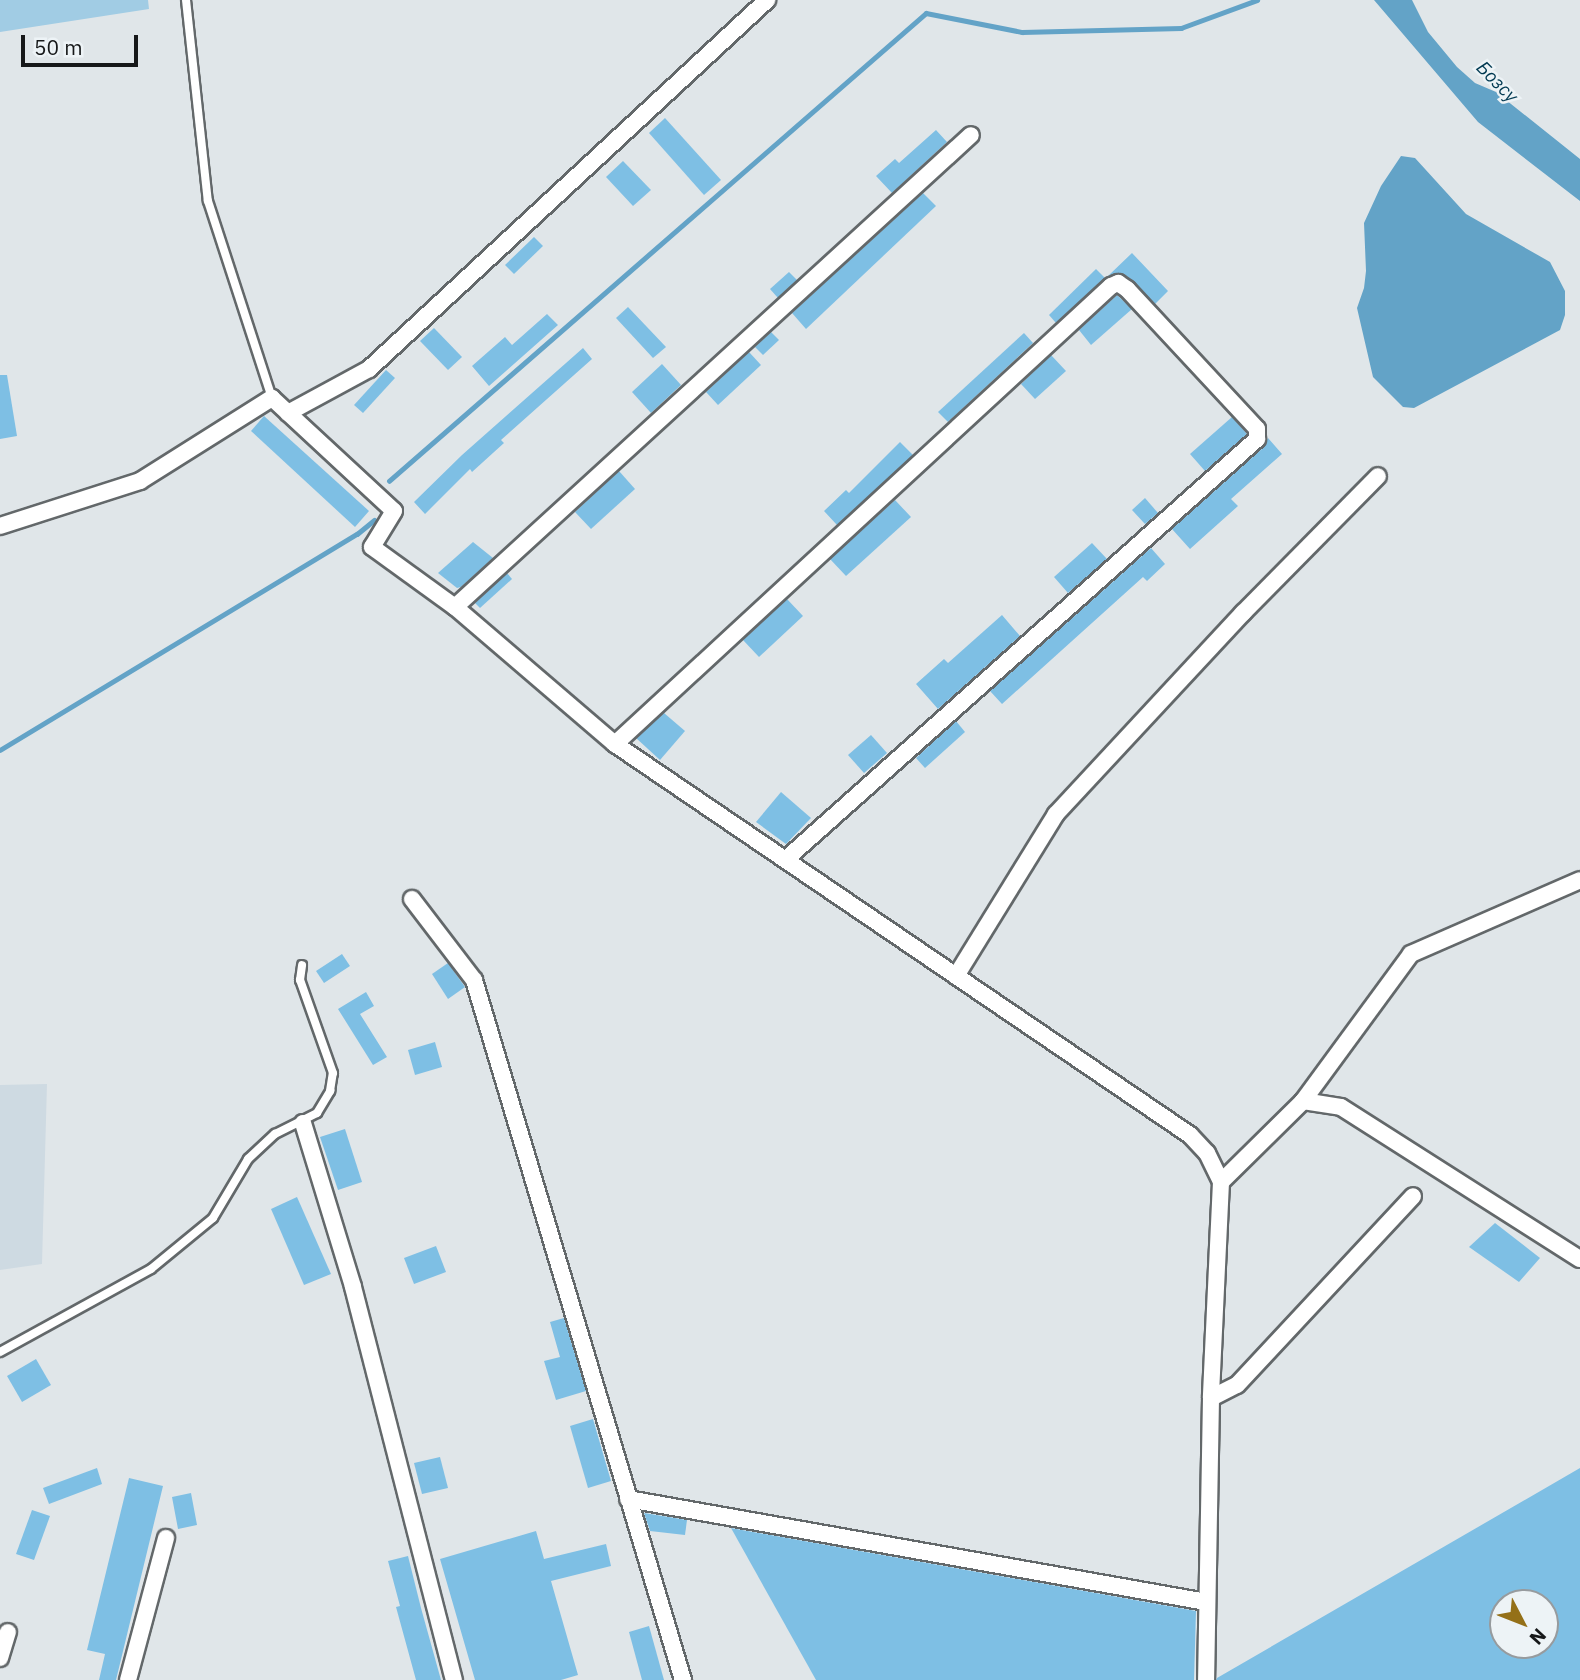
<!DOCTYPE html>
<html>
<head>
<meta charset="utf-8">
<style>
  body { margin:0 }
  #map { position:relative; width:1580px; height:1680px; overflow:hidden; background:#e0e6e9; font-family:"IBM Plex Sans",sans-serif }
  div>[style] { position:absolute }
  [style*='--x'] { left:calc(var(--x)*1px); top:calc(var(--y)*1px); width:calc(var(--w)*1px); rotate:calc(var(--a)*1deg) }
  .built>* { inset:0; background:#cedae2 }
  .green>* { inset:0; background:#a1cce4 }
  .water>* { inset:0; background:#63a3c7 }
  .stream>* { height:4.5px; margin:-2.25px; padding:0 2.25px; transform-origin:2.25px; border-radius:2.25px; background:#63a3c7 }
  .building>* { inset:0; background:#7ebfe4 }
  .roads { filter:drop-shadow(2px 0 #63686a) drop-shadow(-2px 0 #63686a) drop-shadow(0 2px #63686a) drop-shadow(0 -2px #63686a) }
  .lane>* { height:8px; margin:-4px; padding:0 4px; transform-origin:4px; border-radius:4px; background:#fff }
  .street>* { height:16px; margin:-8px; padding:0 8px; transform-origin:8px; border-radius:8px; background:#fff }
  span { translate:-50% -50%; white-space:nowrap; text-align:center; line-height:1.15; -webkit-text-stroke:5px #edf3f6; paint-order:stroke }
  .water-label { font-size:19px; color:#003951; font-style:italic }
  .north { position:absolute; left:1489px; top:1589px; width:70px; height:70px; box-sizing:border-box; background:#edf3f6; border:2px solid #979b9e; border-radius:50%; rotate:132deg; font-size:19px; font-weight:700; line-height:28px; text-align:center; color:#161819 }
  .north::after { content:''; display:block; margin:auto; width:24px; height:32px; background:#947018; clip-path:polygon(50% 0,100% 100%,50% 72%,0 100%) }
  .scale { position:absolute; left:21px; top:35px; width:117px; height:32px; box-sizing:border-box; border:4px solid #161819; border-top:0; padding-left:9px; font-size:21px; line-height:24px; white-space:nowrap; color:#161819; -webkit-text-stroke:5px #edf3f6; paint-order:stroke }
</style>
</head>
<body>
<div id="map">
  <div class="built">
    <i style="clip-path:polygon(47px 1084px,42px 1264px,0 1270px,0 1085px)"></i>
  </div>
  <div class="green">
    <i style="clip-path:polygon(0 0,148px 0,149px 9px,0 32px)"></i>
  </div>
  <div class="water">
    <i style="clip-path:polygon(1374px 0,1412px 0,1428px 32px,1457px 67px,1475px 83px,1496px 92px,1580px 159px,1580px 201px,1478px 122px)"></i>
    <i style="clip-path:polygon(1401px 156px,1415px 158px,1466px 214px,1550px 262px,1565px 291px,1565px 315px,1560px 330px,1414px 408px,1403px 407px,1373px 377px,1357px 308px,1364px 288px,1366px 271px,1364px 223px,1381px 186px)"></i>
  </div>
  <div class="stream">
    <i style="--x:389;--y:481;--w:712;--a:-41.07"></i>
    <i style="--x:926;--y:13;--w:98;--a:11.2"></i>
    <i style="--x:1022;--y:32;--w:159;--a:-1.4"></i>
    <i style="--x:1181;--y:28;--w:81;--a:-20.2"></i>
    <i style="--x:0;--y:750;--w:417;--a:-31.2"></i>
    <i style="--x:357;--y:534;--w:22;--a:-39"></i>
  </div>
  <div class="building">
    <i style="clip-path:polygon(665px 118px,721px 180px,704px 195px,649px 133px)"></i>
    <i style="clip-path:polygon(936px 130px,947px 142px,892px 193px,876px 176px,895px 159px,899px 163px)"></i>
    <i style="clip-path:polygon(623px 161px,651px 190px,633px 206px,606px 177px)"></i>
    <i style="clip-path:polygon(923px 193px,936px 206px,806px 329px,792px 313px)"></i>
    <i style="clip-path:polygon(534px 237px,543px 246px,514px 274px,505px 265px)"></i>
    <i style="clip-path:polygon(1132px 253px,1168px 291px,1155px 304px,1124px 274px,1108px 276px)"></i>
    <i style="clip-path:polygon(1096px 269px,1105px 278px,1056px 323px,1049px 315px)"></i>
    <i style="clip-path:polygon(789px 272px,797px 280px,778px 298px,770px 289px)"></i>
    <i style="clip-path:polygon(1117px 295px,1132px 309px,1091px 345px,1079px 330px)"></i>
    <i style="clip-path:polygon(628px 307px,666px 347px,653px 358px,616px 318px)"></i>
    <i style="clip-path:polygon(547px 314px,558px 325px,489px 386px,472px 366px,505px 337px,512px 345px)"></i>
    <i style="clip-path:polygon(434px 328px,462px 357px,448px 370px,420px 341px)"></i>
    <i style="clip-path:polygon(771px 332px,779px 340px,763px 355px,755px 347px)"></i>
    <i style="clip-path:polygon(1024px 333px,1033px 343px,948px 422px,938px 412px)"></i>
    <i style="clip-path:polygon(583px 348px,592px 359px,501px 440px,504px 443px,472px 472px,470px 469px,425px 514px,414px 502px,462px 455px)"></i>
    <i style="clip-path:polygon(749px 352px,761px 365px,718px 405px,706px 392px)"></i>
    <i style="clip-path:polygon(1051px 355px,1066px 371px,1035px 399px,1021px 384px)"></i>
    <i style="clip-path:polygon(662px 364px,681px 385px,651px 413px,632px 392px)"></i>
    <i style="clip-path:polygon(386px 370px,395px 378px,363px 413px,354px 405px)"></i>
    <i style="clip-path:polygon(0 375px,7px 375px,17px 436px,0 439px)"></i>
    <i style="clip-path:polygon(264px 416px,369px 511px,355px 527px,251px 431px)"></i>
    <i style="clip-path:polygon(1232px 417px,1247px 434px,1205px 471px,1190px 454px)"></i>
    <i style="clip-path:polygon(1268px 438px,1282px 454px,1231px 499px,1238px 506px,1190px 549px,1172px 529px,1264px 447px)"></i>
    <i style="clip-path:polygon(900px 442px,913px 455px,837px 525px,824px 511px,846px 490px,849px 493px)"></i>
    <i style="clip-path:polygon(619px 471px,635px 489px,591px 529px,575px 512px)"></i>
    <i style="clip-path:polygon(1145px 498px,1158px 513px,1145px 524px,1132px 510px)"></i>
    <i style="clip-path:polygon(895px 500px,911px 517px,846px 576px,830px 559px)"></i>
    <i style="clip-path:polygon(473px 542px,493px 558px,461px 587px,457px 588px,438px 573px)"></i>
    <i style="clip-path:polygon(1092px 543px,1107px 559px,1068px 593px,1054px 577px)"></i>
    <i style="clip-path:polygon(1151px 548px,1165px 564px,1147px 581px,1143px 577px,1002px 704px,990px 691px)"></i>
    <i style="clip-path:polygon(507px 573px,512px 579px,480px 608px,475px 603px)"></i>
    <i style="clip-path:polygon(787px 599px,803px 616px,759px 657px,743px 640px)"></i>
    <i style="clip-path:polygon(1002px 615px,1020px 636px,938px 709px,916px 684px,944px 659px,948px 663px)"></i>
    <i style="clip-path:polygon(664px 713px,685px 731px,660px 760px,636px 738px)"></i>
    <i style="clip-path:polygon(956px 721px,965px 732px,925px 768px,916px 758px)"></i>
    <i style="clip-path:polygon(871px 735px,887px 753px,864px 773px,848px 755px)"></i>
    <i style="clip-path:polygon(781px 792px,811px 818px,786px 844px,756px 822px)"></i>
    <i style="clip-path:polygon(342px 954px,350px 966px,324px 983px,316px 971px)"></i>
    <i style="clip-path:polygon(448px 963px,465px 987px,448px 999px,432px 974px)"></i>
    <i style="clip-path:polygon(366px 992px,374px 1006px,360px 1014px,387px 1057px,373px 1065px,338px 1009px)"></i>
    <i style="clip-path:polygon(435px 1042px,442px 1067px,415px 1075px,408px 1050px)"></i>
    <i style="clip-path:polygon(345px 1129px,362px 1182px,338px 1190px,320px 1137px)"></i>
    <i style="clip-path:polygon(297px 1197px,331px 1274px,304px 1285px,271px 1209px)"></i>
    <i style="clip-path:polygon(1495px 1223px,1540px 1258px,1519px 1282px,1469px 1247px)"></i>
    <i style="clip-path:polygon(436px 1246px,446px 1272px,414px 1284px,404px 1258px)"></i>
    <i style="clip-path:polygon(564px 1318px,586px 1391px,556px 1400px,544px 1361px,560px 1357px,550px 1322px)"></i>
    <i style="clip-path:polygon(36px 1359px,51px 1385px,22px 1402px,7px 1376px)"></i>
    <i style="clip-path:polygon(593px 1419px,611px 1481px,588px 1488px,570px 1426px)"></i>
    <i style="clip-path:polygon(440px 1457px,448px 1488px,422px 1494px,414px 1463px)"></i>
    <i style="clip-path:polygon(97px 1468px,102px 1484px,49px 1504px,43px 1488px)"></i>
    <i style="clip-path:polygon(evenodd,1580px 1468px,1580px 1680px,1216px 1680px,1217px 1678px,1580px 1468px,1503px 1603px,1545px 1603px,1545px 1645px,1503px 1645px,1503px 1603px)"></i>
    <i style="clip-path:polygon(129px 1478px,163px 1486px,116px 1680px,99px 1680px,105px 1654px,87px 1650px)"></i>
    <i style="clip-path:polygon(191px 1493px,197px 1525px,178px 1529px,172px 1497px)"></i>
    <i style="clip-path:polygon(32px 1510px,50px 1516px,34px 1560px,16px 1554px)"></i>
    <i style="clip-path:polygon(644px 1513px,687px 1520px,685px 1535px,650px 1531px)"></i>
    <i style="clip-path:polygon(731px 1528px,1196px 1611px,1194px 1680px,816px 1680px)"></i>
    <i style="clip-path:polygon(536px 1531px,544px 1559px,606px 1544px,611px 1566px,551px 1581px,578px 1675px,561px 1680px,475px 1680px,440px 1559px)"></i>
    <i style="clip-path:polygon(408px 1556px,421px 1608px,441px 1680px,416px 1680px,396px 1607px,400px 1606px,388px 1561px)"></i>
    <i style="clip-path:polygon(649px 1626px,664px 1680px,642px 1680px,629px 1632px)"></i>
  </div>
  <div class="roads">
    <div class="lane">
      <i style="--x:186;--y:0;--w:202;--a:83.8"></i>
      <i style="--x:208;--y:201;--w:207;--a:72"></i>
      <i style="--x:0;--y:1352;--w:172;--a:-28.8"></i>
      <i style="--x:151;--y:1269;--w:80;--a:-39.4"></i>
      <i style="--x:213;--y:1218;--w:69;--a:-59.3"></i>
      <i style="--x:248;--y:1159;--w:37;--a:-43"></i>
      <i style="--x:275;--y:1134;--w:47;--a:-26.6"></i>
      <i style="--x:317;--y:1113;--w:26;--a:-59"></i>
      <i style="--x:330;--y:1091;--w:18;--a:-81"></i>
      <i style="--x:333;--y:1073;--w:99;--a:-109.5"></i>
      <i style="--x:300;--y:980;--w:15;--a:-82"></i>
    </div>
    <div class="street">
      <i style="--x:288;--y:413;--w:92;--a:-28.5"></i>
      <i style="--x:369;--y:369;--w:543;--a:-42.83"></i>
      <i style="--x:0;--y:526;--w:147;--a:-17.8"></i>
      <i style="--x:140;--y:481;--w:156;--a:-32.2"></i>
      <i style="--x:272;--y:398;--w:166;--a:42.8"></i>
      <i style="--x:394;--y:511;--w:42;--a:121.4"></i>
      <i style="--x:372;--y:547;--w:102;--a:35.9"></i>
      <i style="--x:455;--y:607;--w:211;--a:40.6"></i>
      <i style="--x:615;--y:744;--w:695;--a:34.22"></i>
      <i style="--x:1190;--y:1135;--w:25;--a:47"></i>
      <i style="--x:1207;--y:1153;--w:32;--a:64"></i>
      <i style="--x:1221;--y:1182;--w:216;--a:92.7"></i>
      <i style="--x:1211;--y:1398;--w:282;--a:91"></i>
      <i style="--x:455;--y:607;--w:699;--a:-42.45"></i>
      <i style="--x:615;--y:744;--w:675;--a:-42.72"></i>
      <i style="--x:1111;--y:286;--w:8;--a:-23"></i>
      <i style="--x:1118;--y:283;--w:11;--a:34"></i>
      <i style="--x:1127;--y:289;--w:191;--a:47.1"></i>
      <i style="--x:1257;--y:429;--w:10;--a:90"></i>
      <i style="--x:1257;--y:439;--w:632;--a:138.27"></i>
      <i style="--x:412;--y:899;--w:102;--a:52.6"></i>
      <i style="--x:474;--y:980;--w:731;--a:73.38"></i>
      <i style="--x:956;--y:976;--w:190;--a:-58.3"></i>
      <i style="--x:1056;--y:814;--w:275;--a:-47.1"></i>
      <i style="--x:1243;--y:613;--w:192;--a:-45.4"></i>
      <i style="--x:1303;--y:1101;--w:38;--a:9"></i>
      <i style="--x:1341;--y:1107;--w:283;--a:32.5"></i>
      <i style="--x:303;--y:1123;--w:171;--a:73"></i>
      <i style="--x:353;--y:1287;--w:406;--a:75.6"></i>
      <i style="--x:1221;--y:1182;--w:115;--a:-44.6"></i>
      <i style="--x:1303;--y:1101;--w:182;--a:-53.7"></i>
      <i style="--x:1411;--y:954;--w:184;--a:-23.6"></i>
      <i style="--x:1211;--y:1398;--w:29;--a:-27"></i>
      <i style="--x:1237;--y:1385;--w:258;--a:-47"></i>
      <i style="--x:628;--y:1499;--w:587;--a:10.1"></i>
      <i style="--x:0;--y:1658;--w:27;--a:-73"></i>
      <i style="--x:128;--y:1680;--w:147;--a:-75"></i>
    </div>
  </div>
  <div class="water-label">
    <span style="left:1497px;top:82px;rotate:45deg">Бозсу</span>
  </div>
  <div class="north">N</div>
  <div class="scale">50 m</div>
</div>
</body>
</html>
